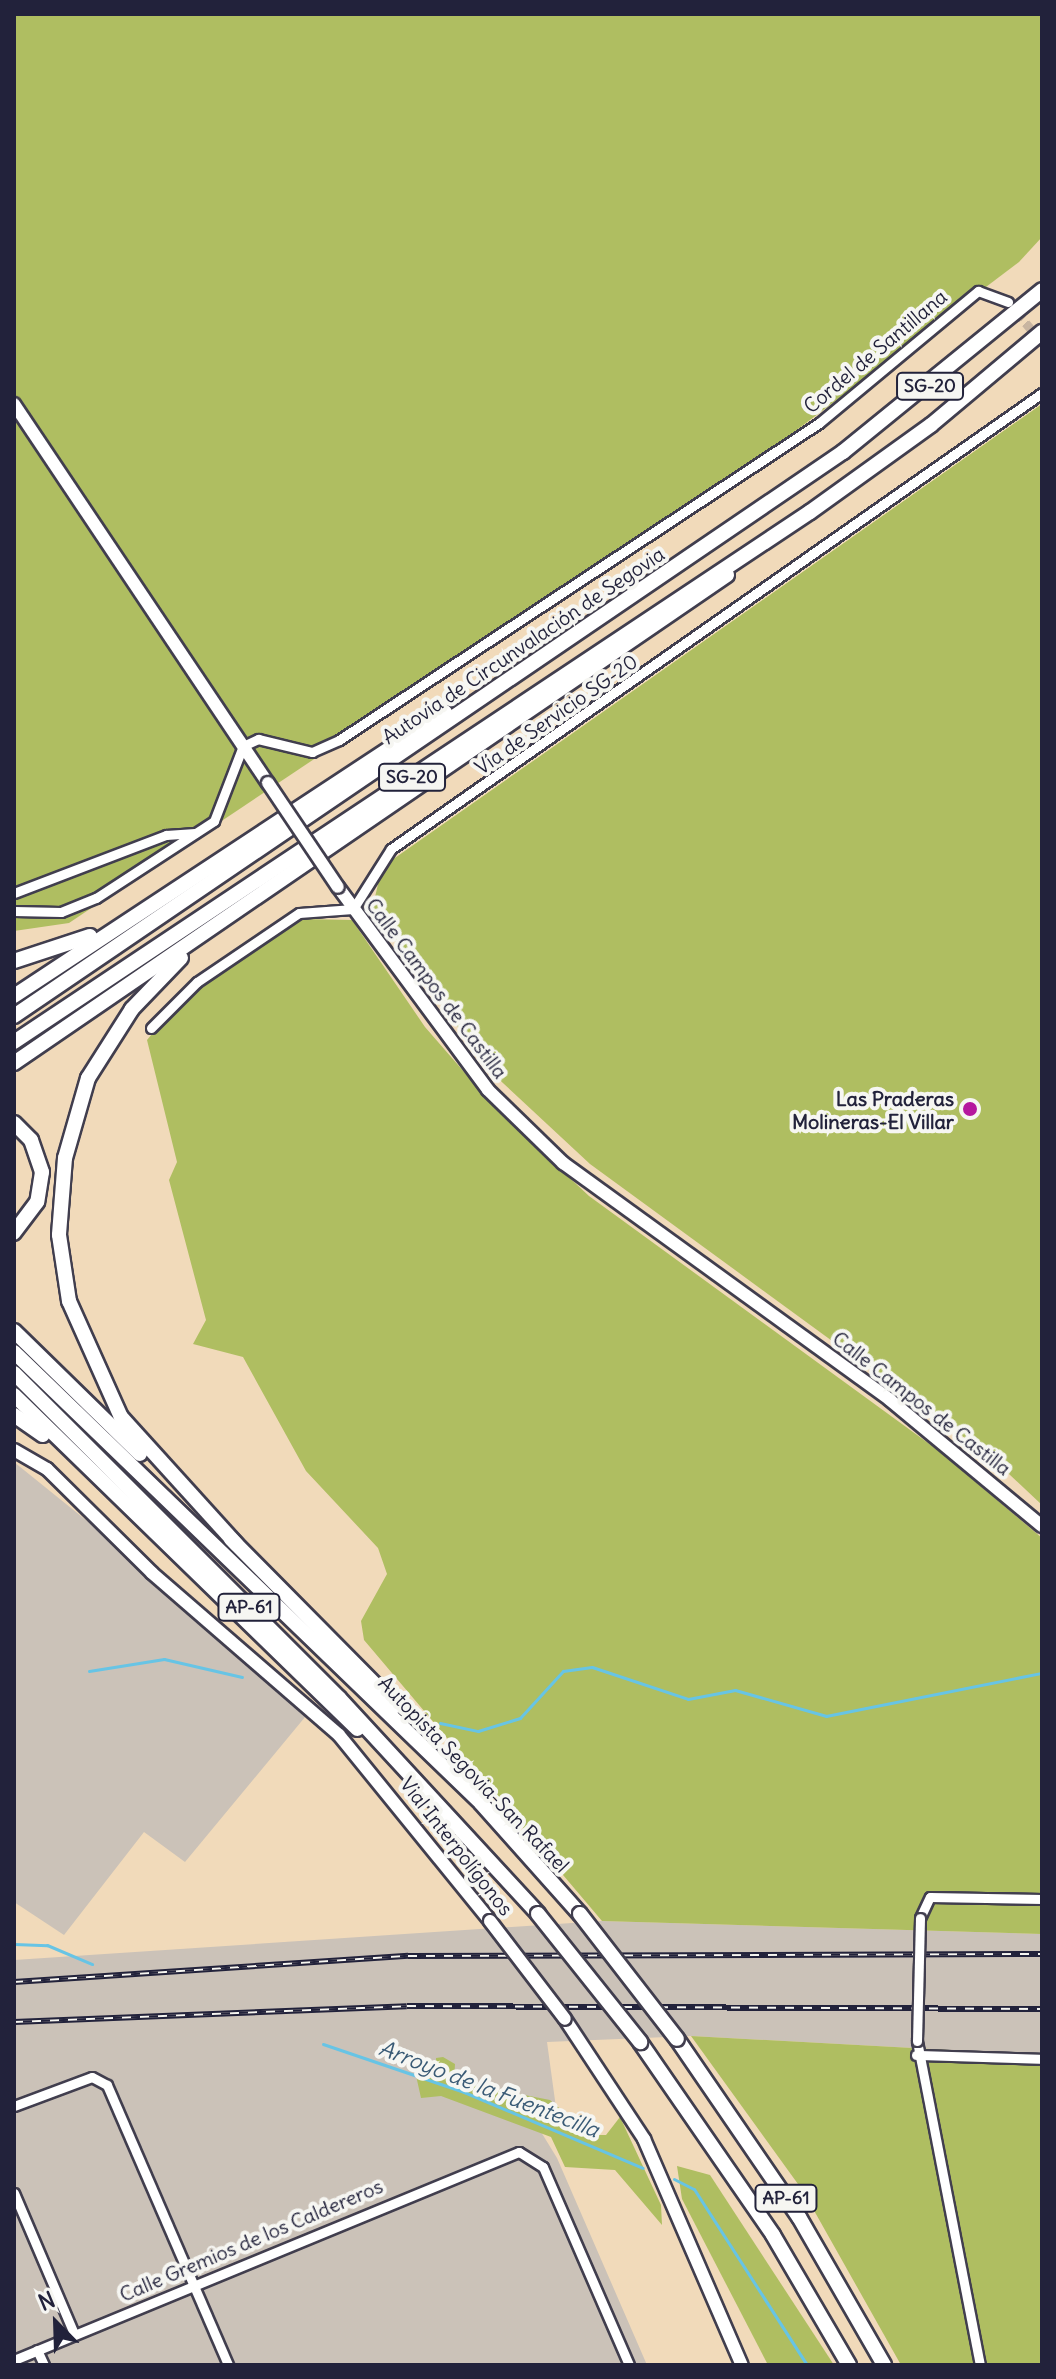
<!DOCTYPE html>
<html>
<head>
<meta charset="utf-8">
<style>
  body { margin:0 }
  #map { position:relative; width:1056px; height:2379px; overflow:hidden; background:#f1daba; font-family:Delius,sans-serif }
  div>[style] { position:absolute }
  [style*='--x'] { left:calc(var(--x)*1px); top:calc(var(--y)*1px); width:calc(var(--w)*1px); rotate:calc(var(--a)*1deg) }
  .industrial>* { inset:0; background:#cbc2b8 }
  .green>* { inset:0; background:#afbe61 }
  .stream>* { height:3px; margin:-1.5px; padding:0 1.5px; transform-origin:1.5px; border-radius:1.5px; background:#67c4e5 }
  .minor-tunnel>* { height:9px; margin-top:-4.5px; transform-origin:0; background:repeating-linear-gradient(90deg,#c8b5a1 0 9px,transparent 0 13.5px) }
  .roads { filter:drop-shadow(2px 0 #413e4e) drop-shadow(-2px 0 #413e4e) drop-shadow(0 2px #413e4e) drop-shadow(0 -2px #413e4e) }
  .minor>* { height:9px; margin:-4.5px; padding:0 4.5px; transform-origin:4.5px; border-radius:4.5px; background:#fff }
  .major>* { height:12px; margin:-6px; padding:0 6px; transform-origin:6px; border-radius:6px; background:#fff }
  .highway>* { height:14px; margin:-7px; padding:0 7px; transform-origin:7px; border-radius:7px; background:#fff }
  .rail>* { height:6px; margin-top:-3px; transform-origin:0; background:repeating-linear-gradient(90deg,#f6f6f2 0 9px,#22223b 0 18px); box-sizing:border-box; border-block:2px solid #22223b }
  .bridges { filter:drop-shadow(2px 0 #413e4e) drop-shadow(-2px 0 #413e4e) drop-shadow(0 2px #413e4e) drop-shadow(0 -2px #413e4e) }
  .minor-bridge>* { height:9px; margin:-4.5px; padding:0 4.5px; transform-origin:4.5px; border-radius:4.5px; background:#fff }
  .major-bridge>* { height:12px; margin:-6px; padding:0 6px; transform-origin:6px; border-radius:6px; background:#fff }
  .highway-bridge>* { height:14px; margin:-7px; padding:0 7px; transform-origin:7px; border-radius:7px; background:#fff }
  .dots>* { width:22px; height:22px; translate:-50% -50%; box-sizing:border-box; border:4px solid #f6f6f2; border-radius:50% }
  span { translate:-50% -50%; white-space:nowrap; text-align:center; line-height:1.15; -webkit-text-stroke:8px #f6f6f2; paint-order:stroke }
  .shield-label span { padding:2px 6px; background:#f6f6f2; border:2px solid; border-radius:6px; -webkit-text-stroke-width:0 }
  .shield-label { font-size:18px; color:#22223b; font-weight:700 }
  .street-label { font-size:20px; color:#22223b }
  .poi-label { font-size:20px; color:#22223b; font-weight:700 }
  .right { translate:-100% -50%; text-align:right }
  .water-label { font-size:22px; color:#3a5b76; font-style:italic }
  .frame { position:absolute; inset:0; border:16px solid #22223b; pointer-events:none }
  .north { position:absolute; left:16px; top:2283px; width:80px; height:80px; -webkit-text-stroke:6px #f6f6f2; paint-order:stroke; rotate:337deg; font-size:22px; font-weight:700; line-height:32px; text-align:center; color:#22223b }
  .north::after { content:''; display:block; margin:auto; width:28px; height:36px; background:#22223b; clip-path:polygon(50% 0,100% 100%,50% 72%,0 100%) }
</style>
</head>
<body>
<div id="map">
  <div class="industrial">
    <i style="clip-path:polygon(14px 1462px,315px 1705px,185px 1862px,144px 1832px,64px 1935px,14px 1902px)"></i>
    <i style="clip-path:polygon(602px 1921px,1042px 1934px,1042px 2055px,691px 2036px,547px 2042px,557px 2115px,519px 2096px,557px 2158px,647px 2365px,14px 2365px,14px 1960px)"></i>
  </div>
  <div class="green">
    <i style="clip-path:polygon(14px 14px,1042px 14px,1042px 237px,1019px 262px,724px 485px,69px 923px,14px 931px)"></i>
    <i style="clip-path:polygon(1042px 404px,1042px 1505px,991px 1457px,590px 1164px,490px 1071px,372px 910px,382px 867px)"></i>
    <i style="clip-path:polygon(303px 919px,352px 920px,425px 1027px,498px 1111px,589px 1196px,939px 1451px,1042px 1538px,1042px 1934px,602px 1921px,364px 1640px,361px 1621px,387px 1574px,378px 1548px,306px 1471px,243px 1357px,193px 1344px,206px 1320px,169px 1180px,177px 1162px,147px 1040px,184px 995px)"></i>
    <i style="clip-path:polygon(691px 2036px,1042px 2055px,1042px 2365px,901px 2365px,803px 2191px)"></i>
    <i style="clip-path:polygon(443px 2057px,455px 2064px,454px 2081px,550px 2100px,590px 2135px,606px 2135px,620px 2117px,661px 2205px,662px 2225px,615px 2170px,565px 2167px,551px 2137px,441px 2096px,421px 2098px,415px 2071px,436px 2074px,436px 2058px)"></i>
    <i style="clip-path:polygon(677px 2166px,710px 2175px,834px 2365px,768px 2365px,682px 2199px)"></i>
  </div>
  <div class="stream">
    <i style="--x:89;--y:1671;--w:76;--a:-9.1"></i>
    <i style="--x:164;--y:1659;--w:80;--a:13"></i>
    <i style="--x:440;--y:1723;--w:39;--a:12"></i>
    <i style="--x:478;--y:1731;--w:44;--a:-17.2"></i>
    <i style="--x:520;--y:1718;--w:64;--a:-47.5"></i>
    <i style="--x:563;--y:1671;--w:29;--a:-8"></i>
    <i style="--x:592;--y:1667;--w:101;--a:18.4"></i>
    <i style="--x:688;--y:1699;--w:48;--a:-10.8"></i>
    <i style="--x:735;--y:1690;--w:95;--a:15.9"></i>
    <i style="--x:826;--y:1716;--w:220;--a:-11.3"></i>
    <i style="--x:14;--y:1944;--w:33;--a:2"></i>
    <i style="--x:47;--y:1945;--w:49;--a:22.9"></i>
    <i style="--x:323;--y:2044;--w:149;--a:18.8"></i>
    <i style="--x:464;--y:2092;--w:194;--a:23"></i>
    <i style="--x:674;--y:2179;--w:22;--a:27"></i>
    <i style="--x:694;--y:2189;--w:209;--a:57.3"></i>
  </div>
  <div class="minor-tunnel">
    <i style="--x:1008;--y:302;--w:52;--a:49.6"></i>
  </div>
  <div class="roads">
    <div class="minor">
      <i style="--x:14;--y:893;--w:163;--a:-20.9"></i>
      <i style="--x:166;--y:835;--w:29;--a:-4"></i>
      <i style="--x:14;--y:911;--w:47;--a:1.2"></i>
      <i style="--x:61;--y:912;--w:38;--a:-22"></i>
      <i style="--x:96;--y:898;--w:141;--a:-33.1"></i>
      <i style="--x:214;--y:821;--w:80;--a:-68.9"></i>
      <i style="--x:243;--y:746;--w:17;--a:-25"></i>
      <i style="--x:258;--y:739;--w:56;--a:13.5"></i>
      <i style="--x:312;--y:752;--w:30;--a:-24"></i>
      <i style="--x:339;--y:740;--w:575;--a:-33.44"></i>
      <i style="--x:819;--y:423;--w:207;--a:-39.7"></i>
      <i style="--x:978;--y:291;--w:32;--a:20"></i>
      <i style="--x:151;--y:1028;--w:65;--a:-45"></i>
      <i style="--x:197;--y:982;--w:123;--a:-34.1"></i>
      <i style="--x:299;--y:913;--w:54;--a:-4.2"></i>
      <i style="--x:353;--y:909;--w:71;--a:-57.7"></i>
      <i style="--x:391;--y:849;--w:795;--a:-35.01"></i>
      <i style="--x:920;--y:1918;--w:23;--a:-65"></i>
      <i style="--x:930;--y:1897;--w:112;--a:1"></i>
      <i style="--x:917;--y:2041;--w:330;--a:79"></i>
      <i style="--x:916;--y:2055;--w:126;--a:1.8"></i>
      <i style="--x:14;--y:2106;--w:83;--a:-20.4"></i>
      <i style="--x:92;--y:2077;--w:17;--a:28"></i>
      <i style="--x:107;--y:2085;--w:305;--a:66.6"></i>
      <i style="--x:14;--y:2193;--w:153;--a:66.9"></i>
      <i style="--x:37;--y:2350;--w:17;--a:65"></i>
      <i style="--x:14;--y:2360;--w:546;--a:-22.39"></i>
      <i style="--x:519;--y:2152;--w:28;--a:32"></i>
      <i style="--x:543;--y:2167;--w:216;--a:66.5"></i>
    </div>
    <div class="major">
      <i style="--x:14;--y:404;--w:456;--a:56.2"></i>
      <i style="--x:338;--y:887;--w:252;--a:53.5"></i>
      <i style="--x:488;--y:1090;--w:105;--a:44.2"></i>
      <i style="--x:563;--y:1163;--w:404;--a:35.9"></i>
      <i style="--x:890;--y:1400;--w:197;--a:39.7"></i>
      <i style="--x:14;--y:1450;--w:38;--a:30"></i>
      <i style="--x:47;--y:1469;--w:148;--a:44.7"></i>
      <i style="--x:152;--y:1573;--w:247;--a:40.9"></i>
      <i style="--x:339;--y:1735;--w:240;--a:50.9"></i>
      <i style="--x:565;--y:2019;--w:144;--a:56.6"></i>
      <i style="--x:644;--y:2139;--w:246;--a:66.6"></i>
    </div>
    <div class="highway">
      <i style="--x:181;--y:958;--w:71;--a:133.9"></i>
      <i style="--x:132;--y:1009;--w:82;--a:122.5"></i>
      <i style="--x:88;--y:1078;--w:83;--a:106"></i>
      <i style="--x:65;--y:1158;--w:77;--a:94.5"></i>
      <i style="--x:59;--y:1235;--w:67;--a:81.4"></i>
      <i style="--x:69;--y:1301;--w:127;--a:65.9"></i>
      <i style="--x:121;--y:1417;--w:171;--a:47.8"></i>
      <i style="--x:14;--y:961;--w:80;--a:-18.2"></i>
      <i style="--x:14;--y:996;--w:516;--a:-33.38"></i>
      <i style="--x:14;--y:1016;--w:1003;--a:-34.23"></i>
      <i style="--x:843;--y:452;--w:257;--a:-39.1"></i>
      <i style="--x:14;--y:1042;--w:956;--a:-33.66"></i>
      <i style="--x:810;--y:512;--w:149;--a:-35.7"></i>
      <i style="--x:931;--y:425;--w:145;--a:-40"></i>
      <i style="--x:14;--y:1063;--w:864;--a:-34.39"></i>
      <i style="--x:14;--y:1123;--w:24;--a:45"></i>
      <i style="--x:31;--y:1140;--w:34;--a:71"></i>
      <i style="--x:42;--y:1172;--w:30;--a:99"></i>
      <i style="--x:37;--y:1202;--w:39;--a:127"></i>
      <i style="--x:14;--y:1331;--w:176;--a:44.3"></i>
      <i style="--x:14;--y:1352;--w:649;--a:44"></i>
      <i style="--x:481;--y:1803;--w:149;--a:48.3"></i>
      <i style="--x:14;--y:1373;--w:460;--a:45"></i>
      <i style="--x:339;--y:1698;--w:294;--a:47.3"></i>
      <i style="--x:14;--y:1395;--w:479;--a:44.2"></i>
      <i style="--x:14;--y:1415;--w:35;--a:35"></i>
      <i style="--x:231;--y:1539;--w:235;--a:45.3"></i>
      <i style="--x:677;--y:2039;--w:216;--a:55.6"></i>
      <i style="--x:799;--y:2217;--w:171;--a:60.1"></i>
      <i style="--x:640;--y:2042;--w:234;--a:55.4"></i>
      <i style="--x:773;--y:2235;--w:151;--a:59.7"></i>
    </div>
  </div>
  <div class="rail">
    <i style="--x:14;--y:1982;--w:395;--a:-3.8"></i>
    <i style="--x:408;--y:1956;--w:634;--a:-0.18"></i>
    <i style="--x:14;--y:2022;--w:393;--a:-2.3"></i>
    <i style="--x:407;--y:2006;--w:635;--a:0.27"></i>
  </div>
  <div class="bridges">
    <div class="minor-bridge">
      <i style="--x:917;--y:2041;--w:123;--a:-88.6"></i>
    </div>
    <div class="major-bridge">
      <i style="--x:268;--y:783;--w:125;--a:56.1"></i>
      <i style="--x:490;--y:1921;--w:123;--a:52.6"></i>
    </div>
    <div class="highway-bridge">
      <i style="--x:538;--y:1914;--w:164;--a:51.4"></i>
      <i style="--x:580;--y:1914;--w:158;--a:52.2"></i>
    </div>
  </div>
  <div class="dots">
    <i style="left:970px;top:1109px;background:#b5179e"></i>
  </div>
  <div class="shield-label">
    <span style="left:930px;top:386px">SG-20</span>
    <span style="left:412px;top:777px">SG-20</span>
    <span style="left:249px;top:1607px">AP-61</span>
    <span style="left:786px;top:2198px">AP-61</span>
  </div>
  <div class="street-label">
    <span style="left:875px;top:351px;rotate:-40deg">Cordel de Santillana</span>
    <span style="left:523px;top:645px;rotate:-34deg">Autovía de Circunvalación de Segovia</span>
    <span style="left:556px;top:714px;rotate:-35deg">Vía de Servicio SG-20</span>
    <span style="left:437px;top:988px;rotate:53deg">Calle Campos de Castilla</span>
    <span style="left:922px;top:1403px;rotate:38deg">Calle Campos de Castilla</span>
    <span style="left:474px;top:1774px;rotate:46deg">Autopista Segovia-San Rafael</span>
    <span style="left:457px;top:1846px;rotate:52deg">Vial Interpolígonos</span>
    <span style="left:251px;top:2240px;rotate:-23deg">Calle Gremios de los Caldereros</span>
  </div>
  <div class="poi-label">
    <span class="right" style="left:954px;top:1110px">Las Praderas<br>Molineras-El Villar</span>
  </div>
  <div class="water-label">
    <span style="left:489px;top:2089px;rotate:21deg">Arroyo de la Fuentecilla</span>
  </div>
  <div class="frame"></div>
  <div class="north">N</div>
</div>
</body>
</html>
